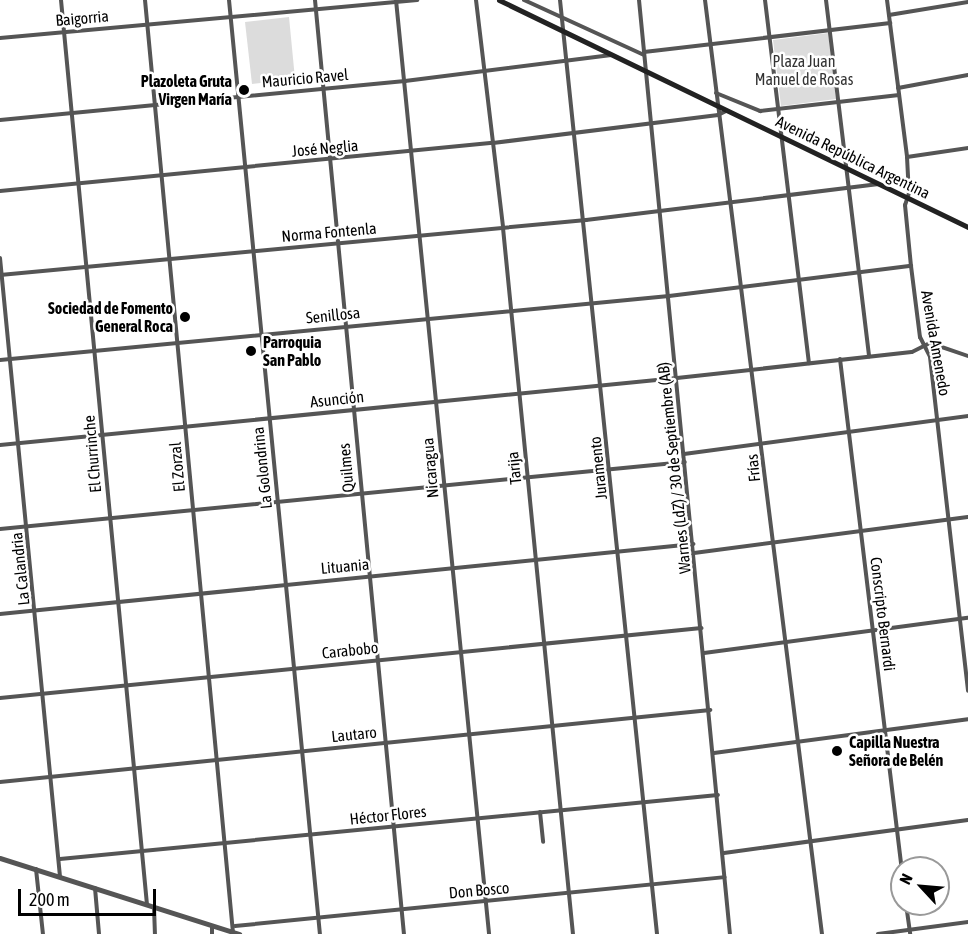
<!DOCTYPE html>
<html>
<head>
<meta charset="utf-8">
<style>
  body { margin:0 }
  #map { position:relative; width:968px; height:934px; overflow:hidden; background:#fff; font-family:"Asap Condensed",sans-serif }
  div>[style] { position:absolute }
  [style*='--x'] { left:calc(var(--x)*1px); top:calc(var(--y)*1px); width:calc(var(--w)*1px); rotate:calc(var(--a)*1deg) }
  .green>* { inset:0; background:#dcdcdc }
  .minor>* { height:4px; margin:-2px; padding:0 2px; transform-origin:2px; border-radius:2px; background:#555 }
  .tertiary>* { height:4.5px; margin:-2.25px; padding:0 2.25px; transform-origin:2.25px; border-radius:2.25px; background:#555 }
  .secondary>* { height:5px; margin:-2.5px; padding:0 2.5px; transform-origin:2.5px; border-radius:2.5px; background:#222 }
  .dots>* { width:16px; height:16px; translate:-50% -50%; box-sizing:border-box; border:3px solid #fff; border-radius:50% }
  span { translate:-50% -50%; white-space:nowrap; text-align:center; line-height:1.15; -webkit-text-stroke:5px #fff; paint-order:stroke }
  .street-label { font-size:16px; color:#000 }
  .park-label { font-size:16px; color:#333 }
  .poi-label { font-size:16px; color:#000; font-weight:700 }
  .right { translate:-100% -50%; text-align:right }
  .left { translate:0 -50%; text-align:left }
  .north { position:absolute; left:890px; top:856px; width:60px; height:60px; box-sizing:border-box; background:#fff; border:2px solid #999; border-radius:50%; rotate:296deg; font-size:16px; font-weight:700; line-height:24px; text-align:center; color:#000 }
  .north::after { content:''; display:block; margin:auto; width:21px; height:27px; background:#000; clip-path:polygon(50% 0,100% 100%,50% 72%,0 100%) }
  .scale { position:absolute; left:18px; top:889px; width:138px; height:27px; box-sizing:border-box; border:3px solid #000; border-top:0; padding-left:8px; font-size:18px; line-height:21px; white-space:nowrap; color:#000; -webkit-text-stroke:4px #fff; paint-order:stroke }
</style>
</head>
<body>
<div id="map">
  <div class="green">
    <i style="clip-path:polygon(289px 17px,295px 79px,252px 84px,245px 22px)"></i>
    <i style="clip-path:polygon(828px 33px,836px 99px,781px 106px,773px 40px)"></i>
  </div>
  <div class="minor">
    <i style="--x:61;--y:0;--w:909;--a:84.57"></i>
    <i style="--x:145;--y:0;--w:936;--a:84.61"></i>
    <i style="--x:229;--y:0;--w:938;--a:84.44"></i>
    <i style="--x:315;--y:0;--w:938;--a:84.56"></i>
    <i style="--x:396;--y:0;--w:939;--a:84.31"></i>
    <i style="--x:476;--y:0;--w:230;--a:83.2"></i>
    <i style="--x:503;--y:228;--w:709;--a:84.34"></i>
    <i style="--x:524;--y:0;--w:132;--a:24.6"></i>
    <i style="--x:560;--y:0;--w:939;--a:84.07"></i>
    <i style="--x:639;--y:0;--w:938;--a:84.44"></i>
    <i style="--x:705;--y:0;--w:941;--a:82.86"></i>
    <i style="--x:765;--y:0;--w:366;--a:83.1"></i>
    <i style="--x:826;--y:0;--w:359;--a:83.1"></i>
    <i style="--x:887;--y:0;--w:158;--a:82.7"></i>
    <i style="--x:907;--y:157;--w:36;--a:87"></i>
    <i style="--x:909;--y:193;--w:13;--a:108"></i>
    <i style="--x:905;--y:205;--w:61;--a:84.4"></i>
    <i style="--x:911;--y:266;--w:72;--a:82.8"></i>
    <i style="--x:920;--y:337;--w:22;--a:63"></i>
    <i style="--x:930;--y:357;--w:336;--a:83.5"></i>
    <i style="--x:889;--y:15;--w:80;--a:-9.3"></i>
    <i style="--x:0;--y:38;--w:419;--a:-5.2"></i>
    <i style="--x:644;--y:52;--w:248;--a:-6.7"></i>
    <i style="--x:898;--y:88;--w:71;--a:-10.5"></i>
    <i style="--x:716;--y:93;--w:48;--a:22.2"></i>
    <i style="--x:760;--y:111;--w:140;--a:-6.6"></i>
    <i style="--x:0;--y:120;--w:407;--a:-5.5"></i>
    <i style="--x:405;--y:81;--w:208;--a:-7.2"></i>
    <i style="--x:907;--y:157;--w:62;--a:-8.4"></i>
    <i style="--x:0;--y:191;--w:495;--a:-5.6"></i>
    <i style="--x:493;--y:143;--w:227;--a:-7.1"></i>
    <i style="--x:718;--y:115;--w:9;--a:-27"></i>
    <i style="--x:0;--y:258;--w:622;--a:84.46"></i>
    <i style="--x:0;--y:275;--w:589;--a:-5.36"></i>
    <i style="--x:586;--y:220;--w:295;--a:-7"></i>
    <i style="--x:840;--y:359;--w:516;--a:83.1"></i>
    <i style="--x:0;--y:360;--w:672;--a:-5.46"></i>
    <i style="--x:669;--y:296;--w:244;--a:-7.1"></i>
    <i style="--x:0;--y:445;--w:680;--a:-5.65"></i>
    <i style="--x:677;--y:378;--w:236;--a:-6.3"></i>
    <i style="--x:912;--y:352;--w:20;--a:-27"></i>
    <i style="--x:930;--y:343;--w:40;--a:18.9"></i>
    <i style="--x:684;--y:454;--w:287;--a:-7.6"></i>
    <i style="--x:0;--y:529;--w:688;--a:-5.59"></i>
    <i style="--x:694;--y:553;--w:276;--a:-7.5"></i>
    <i style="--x:0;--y:614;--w:697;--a:-5.77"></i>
    <i style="--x:704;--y:653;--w:266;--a:-7.6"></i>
    <i style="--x:0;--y:698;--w:705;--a:-5.69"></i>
    <i style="--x:714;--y:753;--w:256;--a:-7.6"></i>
    <i style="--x:0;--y:782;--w:714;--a:-5.79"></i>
    <i style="--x:540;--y:812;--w:30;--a:84"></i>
    <i style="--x:724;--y:853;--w:246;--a:-7.7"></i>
    <i style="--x:60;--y:859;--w:661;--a:-5.56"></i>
    <i style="--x:36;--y:869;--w:65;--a:83.9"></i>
    <i style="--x:95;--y:888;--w:46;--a:85"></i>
    <i style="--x:906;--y:904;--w:30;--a:82"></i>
    <i style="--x:154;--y:907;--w:27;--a:88"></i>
    <i style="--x:235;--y:926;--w:492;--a:-5.7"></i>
    <i style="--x:212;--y:934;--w:8;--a:-90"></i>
    <i style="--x:878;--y:934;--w:91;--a:-7.6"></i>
  </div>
  <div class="tertiary">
    <i style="--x:0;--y:858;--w:251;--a:17.6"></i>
  </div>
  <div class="secondary">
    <i style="--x:499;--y:0;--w:521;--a:25.83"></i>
  </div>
  <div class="dots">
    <i style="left:244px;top:90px;background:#000"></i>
    <i style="left:185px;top:317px;background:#000"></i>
    <i style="left:251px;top:351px;background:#000"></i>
    <i style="left:837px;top:751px;background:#000"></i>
  </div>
  <div class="street-label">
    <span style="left:82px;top:18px;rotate:-5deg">Baigorria</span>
    <span style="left:305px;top:78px;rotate:-5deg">Mauricio Ravel</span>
    <span style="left:325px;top:148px;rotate:-5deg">José Neglia</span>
    <span style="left:853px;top:157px;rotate:26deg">Avenida República Argentina</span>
    <span style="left:329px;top:232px;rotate:-5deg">Norma Fontenla</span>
    <span style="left:333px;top:315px;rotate:-6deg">Senillosa</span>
    <span style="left:936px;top:343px;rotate:80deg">Avenida Amenedo</span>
    <span style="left:337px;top:399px;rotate:-6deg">Asunción</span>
    <span style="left:92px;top:454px;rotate:-95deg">El Churrinche</span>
    <span style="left:177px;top:467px;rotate:-95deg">El Zorzal</span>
    <span style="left:262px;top:468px;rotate:-96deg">La Golondrina</span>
    <span style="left:346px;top:468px;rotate:-95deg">Quilmes</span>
    <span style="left:430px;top:468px;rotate:-95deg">Nicaragua</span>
    <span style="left:514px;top:468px;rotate:-96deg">Tarija</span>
    <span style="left:598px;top:468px;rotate:-96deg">Juramento</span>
    <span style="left:674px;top:468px;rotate:-96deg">Warnes (LdZ) / 30 de Septiembre (AB)</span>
    <span style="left:753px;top:468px;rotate:-96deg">Frías</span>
    <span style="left:345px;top:566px;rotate:-5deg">Lituania</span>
    <span style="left:20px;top:569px;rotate:-96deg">La Calandria</span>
    <span style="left:883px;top:614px;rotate:83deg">Conscripto Bernardi</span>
    <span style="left:350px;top:650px;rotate:-6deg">Carabobo</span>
    <span style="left:354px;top:734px;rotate:-6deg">Lautaro</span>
    <span style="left:388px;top:815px;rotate:-6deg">Héctor Flores</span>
    <span style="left:479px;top:890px;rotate:-5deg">Don Bosco</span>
  </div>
  <div class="park-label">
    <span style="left:804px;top:70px">Plaza Juan<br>Manuel de Rosas</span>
  </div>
  <div class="poi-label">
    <span class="right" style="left:232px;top:90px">Plazoleta Gruta<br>Virgen María</span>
    <span class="right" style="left:173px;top:317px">Sociedad de Fomento<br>General Roca</span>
    <span class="left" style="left:263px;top:351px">Parroquia<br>San Pablo</span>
    <span class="left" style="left:849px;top:751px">Capilla Nuestra<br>Señora de Belén</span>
  </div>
  <div class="north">N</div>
  <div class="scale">200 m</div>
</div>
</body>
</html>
